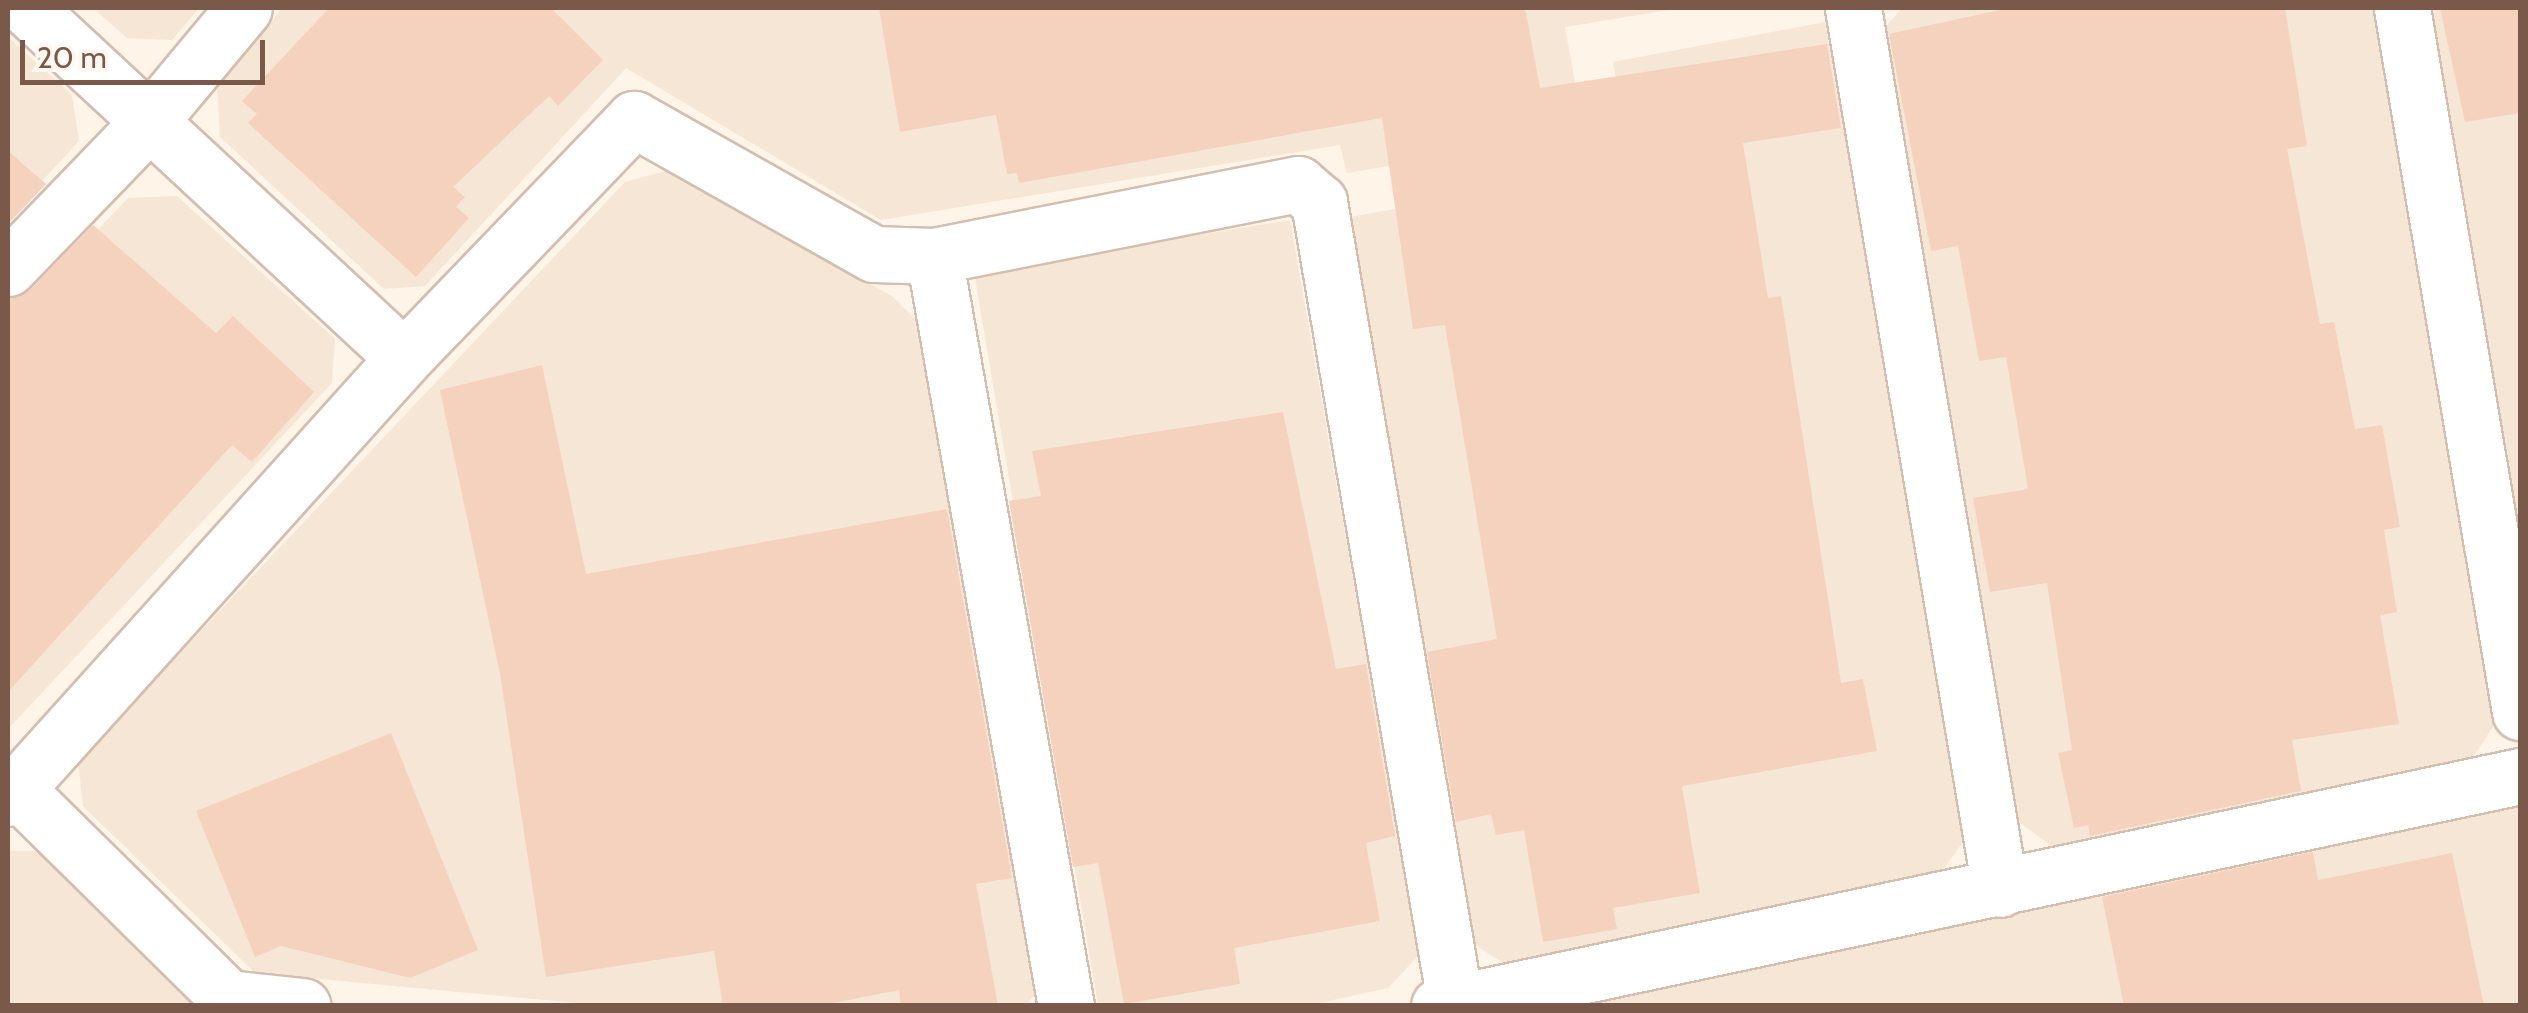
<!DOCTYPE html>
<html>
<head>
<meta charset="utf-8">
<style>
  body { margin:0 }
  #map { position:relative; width:2528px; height:1013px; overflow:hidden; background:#fef4e8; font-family:Cabin,sans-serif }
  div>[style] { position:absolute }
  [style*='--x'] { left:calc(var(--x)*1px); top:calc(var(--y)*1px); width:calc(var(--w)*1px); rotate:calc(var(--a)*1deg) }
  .residential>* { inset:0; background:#f6e6d6 }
  .building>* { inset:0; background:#f5d2be }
  .roads { filter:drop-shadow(2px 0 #d3beaf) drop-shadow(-2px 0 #d3beaf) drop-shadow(0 2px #d3beaf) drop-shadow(0 -2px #d3beaf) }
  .minor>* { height:55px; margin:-27.5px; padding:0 27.5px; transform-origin:27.5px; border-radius:27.5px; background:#fff }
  span { translate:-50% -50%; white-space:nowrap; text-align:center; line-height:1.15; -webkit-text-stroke:8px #fff8f0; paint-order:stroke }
  .frame { position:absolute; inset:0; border:10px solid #7a594a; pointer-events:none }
  .scale { position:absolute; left:20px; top:40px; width:245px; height:45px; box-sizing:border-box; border:5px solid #7a594a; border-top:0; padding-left:12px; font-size:30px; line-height:35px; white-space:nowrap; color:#7a594a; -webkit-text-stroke:8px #fff8f0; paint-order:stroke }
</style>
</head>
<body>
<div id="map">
  <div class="residential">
    <i style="clip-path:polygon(93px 8px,199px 8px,172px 40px,127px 38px)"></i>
    <i style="clip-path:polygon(282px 8px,1681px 8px,1565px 27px,1584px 133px,1347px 173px,1340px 145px,881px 220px,626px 68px,425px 286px,384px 289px,220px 137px,217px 86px)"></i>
    <i style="clip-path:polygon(1902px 8px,2373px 8px,2498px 719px,2470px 762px,2054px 848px,2018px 821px,1882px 31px)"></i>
    <i style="clip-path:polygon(2426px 8px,2520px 8px,2520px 534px)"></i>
    <i style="clip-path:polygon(1825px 22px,1966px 838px,1942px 871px,1508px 966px,1472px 943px,1345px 218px,1630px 166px,1613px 62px)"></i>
    <i style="clip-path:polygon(8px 37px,72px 95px,79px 141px,8px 218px)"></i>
    <i style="clip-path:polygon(673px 169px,893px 297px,916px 320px,928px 353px,1037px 992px,1025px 1006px,609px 1006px,255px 973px,83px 806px,78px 761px,625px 182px)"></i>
    <i style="clip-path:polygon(177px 196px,335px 339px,332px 383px,8px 729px,8px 325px,128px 198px)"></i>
    <i style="clip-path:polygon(1290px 220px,1419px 955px,1388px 988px,1311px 1005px,1098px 1005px,974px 272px)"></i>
    <i style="clip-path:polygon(2520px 807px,2520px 1005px,1589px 1005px)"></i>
    <i style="clip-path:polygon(8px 851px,38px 851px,195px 1005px,8px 1005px)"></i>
  </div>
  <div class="building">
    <i style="clip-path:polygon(329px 8px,551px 8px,603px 60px,558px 106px,549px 96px,453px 187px,465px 197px,456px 207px,469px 218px,416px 277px,248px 123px,257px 114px,242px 101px)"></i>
    <i style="clip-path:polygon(879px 8px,1525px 8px,1540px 88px,1827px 44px,1841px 128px,1743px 143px,1768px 298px,1781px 296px,1841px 683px,1863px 679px,1877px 751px,1682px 786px,1700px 893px,1613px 908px,1617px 929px,1543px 942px,1524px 830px,1496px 835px,1491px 814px,1456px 822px,1427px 652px,1497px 639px,1445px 325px,1413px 329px,1382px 118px,1019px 183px,1017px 173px,1007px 174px,996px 115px,900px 132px)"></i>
    <i style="clip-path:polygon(2009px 8px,2285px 8px,2307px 146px,2287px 149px,2320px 324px,2334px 322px,2355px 429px,2382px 425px,2400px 527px,2384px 530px,2397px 612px,2380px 615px,2399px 724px,2292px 740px,2301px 791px,2090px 836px,2088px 825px,2074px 828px,2058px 753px,2072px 750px,2047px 583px,1990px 592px,1973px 498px,2028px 489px,2006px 357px,1979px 361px,1958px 246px,1931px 251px,1889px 34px)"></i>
    <i style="clip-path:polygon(2440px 8px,2520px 8px,2520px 113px,2465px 122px)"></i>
    <i style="clip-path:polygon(8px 151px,46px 184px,8px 224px)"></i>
    <i style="clip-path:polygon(93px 225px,216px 333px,233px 316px,314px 392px,252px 462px,232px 445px,8px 692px,8px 298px,30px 290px)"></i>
    <i style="clip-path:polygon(542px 365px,586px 574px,947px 509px,1012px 878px,976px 884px,998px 1006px,901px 1006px,899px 990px,818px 1006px,723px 1006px,714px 951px,546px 977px,500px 674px,440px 390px)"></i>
    <i style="clip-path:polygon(1283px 412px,1336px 669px,1366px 664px,1395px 836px,1366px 843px,1380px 921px,1234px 948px,1240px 984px,1124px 1004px,1098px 863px,1073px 867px,1009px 501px,1041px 496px,1032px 451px)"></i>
    <i style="clip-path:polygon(391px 733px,478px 950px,410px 978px,281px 946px,255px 957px,196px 811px)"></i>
    <i style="clip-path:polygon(2313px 852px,2318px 880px,2452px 853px,2484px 1006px,2124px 1006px,2102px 897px)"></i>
  </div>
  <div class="roads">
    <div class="minor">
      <i style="--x:27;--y:8;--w:514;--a:42.87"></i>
      <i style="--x:1853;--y:8;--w:893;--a:80.53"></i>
      <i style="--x:2402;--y:8;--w:714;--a:80.48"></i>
      <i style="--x:934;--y:256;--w:371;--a:-11.2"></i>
      <i style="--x:1298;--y:184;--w:28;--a:41"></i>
      <i style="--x:1319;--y:202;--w:811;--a:80.35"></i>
      <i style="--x:8;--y:268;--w:203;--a:-46"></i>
      <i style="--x:149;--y:122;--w:148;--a:-50.2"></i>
      <i style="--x:16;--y:789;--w:298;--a:44.6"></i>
      <i style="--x:228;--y:998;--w:75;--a:6.1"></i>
      <i style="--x:8;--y:798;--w:592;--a:-48.01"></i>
      <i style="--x:404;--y:358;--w:332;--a:-46.1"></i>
      <i style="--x:634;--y:119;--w:275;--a:29.4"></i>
      <i style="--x:874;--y:254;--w:60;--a:1.9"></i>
      <i style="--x:934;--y:256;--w:762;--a:80.02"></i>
      <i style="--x:1439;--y:1006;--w:1105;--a:-12.01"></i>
    </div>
  </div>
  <div class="frame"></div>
  <div class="scale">20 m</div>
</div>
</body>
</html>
